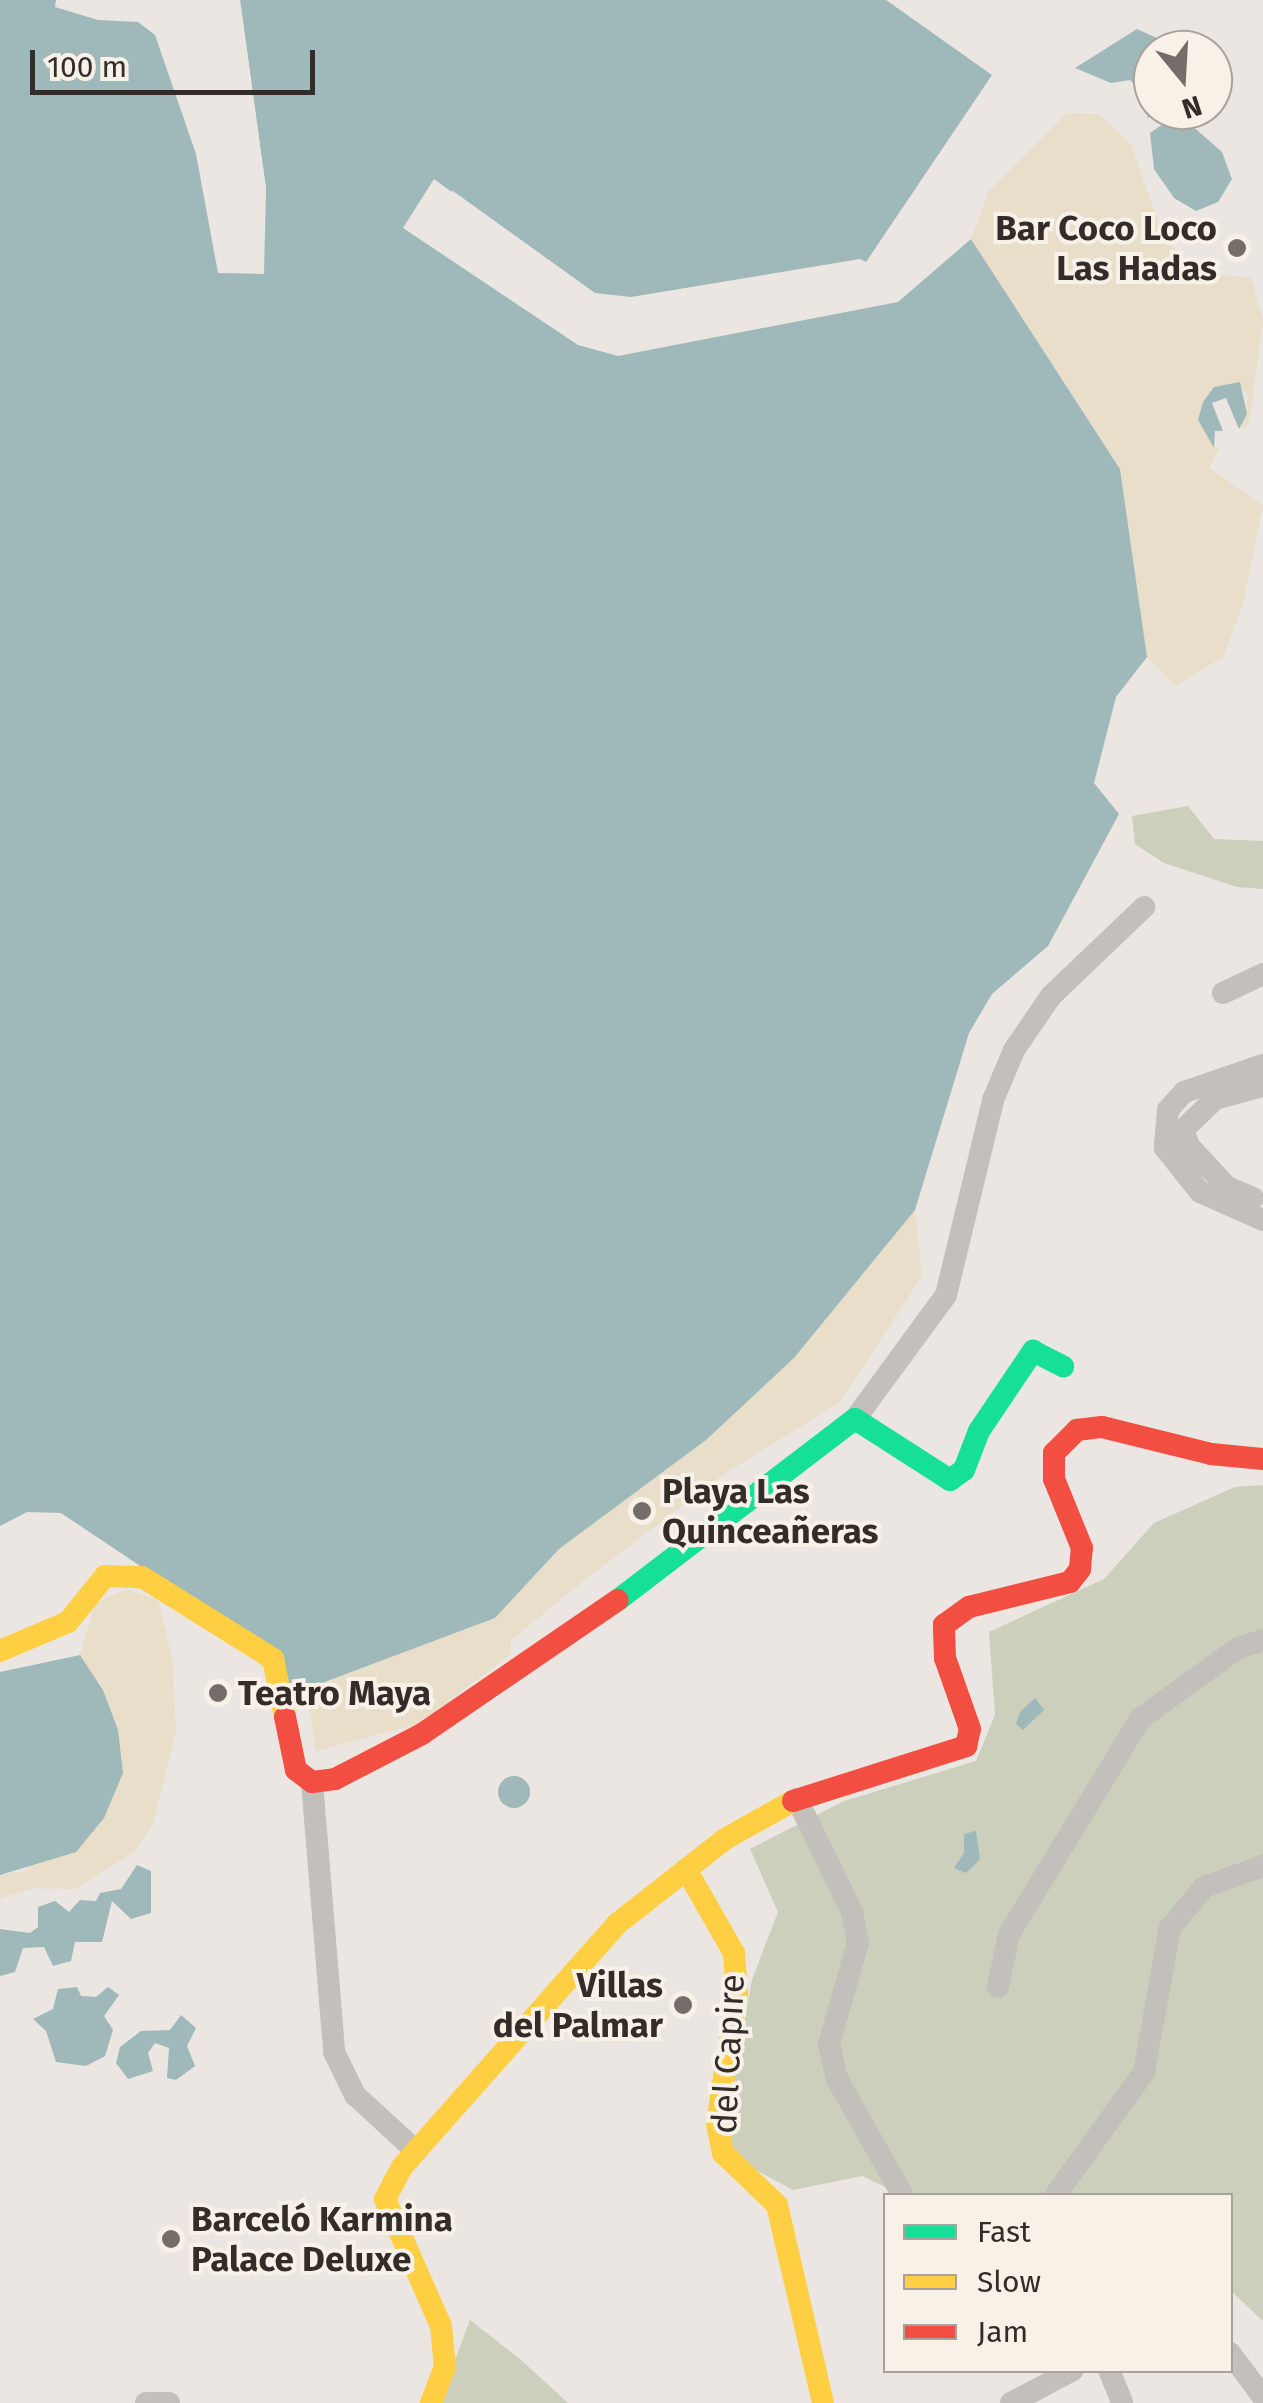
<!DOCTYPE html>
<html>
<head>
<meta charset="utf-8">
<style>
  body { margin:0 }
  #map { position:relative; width:1263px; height:2403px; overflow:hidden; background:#ebe6e1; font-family:"Fira Sans",sans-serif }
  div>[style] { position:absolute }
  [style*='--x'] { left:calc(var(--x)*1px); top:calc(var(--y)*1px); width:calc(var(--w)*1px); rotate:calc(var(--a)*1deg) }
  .green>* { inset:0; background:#cbcfbc }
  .sand>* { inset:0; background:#e8deca }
  .water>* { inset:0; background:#9fb8b9 }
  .round { border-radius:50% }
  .pier>* { inset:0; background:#ebe6e1 }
  .street>* { height:22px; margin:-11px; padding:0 11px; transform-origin:11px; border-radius:11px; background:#c3bfba }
  .fast>* { height:22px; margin:-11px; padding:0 11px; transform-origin:11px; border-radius:11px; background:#16e098 }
  .slow>* { height:22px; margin:-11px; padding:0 11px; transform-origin:11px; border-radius:11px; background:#ffcf43 }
  .jam>* { height:22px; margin:-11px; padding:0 11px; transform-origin:11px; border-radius:11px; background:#f24e42 }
  .dots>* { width:28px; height:28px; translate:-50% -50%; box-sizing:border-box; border:5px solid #f7f1e8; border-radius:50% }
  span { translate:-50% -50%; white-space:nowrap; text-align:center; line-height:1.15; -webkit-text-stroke:8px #f7f1e8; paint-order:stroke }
  .poi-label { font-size:35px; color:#342c29; font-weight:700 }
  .right { translate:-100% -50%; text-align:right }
  .left { translate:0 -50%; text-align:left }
  .street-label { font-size:35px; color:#342c29 }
  .legend { position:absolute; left:883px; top:2193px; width:350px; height:180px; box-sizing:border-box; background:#f7f1e8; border:2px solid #a9a29c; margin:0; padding:12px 18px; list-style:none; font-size:30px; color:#342c29 }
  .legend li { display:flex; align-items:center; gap:20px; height:50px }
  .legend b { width:50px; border:2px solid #a9a29c }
  .north { position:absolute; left:1133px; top:30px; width:100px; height:100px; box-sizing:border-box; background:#f7f1e8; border:2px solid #a9a29c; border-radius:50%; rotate:162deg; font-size:28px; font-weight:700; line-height:40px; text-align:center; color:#342c29 }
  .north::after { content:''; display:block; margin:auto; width:35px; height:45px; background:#746d69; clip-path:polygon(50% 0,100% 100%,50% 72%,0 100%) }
  .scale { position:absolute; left:30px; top:50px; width:285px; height:45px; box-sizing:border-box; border:5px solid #342c29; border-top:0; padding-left:12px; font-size:30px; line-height:35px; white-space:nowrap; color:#342c29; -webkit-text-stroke:8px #f7f1e8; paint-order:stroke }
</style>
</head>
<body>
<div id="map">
  <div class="green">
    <i style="clip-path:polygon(1188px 806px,1214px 839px,1263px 841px,1263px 889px,1237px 887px,1164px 863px,1135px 844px,1132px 816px)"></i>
    <i style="clip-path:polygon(1263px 1485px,1263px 2321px,1231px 2291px,1230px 2196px,901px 2195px,862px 2176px,793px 2190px,721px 2151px,752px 1980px,778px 1912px,750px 1849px,844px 1801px,976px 1761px,995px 1715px,989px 1632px,1104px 1579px,1154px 1523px,1235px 1487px)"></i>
    <i style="clip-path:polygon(470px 2320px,520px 2359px,568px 2403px,439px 2403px)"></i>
  </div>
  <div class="sand">
    <i style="clip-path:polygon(1067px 113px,1099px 114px,1131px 144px,1162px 234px,1194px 272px,1251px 278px,1263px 320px,1249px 425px,1239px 429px,1248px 398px,1239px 382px,1203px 402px,1214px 447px,1220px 448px,1209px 468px,1263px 505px,1243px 603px,1223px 657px,1176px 686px,1147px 657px,1120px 468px,971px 239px,989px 191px)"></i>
    <i style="clip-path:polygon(915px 1210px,922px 1276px,840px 1402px,724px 1474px,581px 1583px,511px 1640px,511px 1654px,418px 1724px,316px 1751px,306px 1689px,495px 1618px,559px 1549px,706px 1440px,794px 1358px)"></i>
    <i style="clip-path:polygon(127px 1589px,158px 1600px,173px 1663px,176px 1732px,153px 1824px,134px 1852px,75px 1889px,34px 1888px,0 1899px,0 1875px,26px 1871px,104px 1690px,80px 1655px,95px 1603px)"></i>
  </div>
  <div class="water">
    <i style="clip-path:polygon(0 0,56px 0,55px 7px,98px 20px,138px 22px,155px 35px,196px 154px,218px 273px,264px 274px,266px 189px,240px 0,886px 0,992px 75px,866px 262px,626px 302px,594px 297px,434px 179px,403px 228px,578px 345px,618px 356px,898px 302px,971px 239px,1120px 469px,1147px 657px,1116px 697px,1094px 783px,1119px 814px,1048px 946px,992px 994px,969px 1033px,915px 1210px,794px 1358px,706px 1440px,559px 1549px,495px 1618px,306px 1689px,291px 1689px,191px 1600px,61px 1513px,27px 1512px,0 1526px)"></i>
    <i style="clip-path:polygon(1137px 29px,1183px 50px,1153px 50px,1153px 110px,1167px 110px,1147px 118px,1151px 102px,1130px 80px,1111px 83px,1075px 68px)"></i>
    <i style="clip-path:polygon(1189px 123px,1222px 152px,1232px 179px,1218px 202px,1196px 211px,1174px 198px,1154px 169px,1150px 133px,1163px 124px)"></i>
    <i style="clip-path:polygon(1240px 382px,1247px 414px,1239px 429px,1226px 398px,1212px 403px,1223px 431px,1215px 431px,1214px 448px,1198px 420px,1203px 402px,1214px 387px)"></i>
    <i style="clip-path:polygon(80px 1655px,103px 1690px,118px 1730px,123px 1773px,104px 1818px,76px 1852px,0 1875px,0 1672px)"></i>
    <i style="clip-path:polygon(1035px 1698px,1044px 1710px,1023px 1730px,1016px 1724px,1020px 1712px)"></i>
    <i class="round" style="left:498px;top:1776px;width:32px;height:32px"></i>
    <i style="clip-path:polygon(976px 1831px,980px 1859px,966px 1873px,954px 1868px,964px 1853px,964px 1834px)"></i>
    <i style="clip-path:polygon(137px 1865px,151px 1871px,151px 1913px,131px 1919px,112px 1901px,102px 1942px,75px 1942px,71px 1961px,53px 1966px,44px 1947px,23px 1948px,15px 1972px,0 1976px,0 1929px,30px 1933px,38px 1927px,38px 1907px,55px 1901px,69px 1912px,80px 1900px,96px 1901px,100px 1893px,121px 1889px)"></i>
    <i style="clip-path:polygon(77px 1987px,81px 1996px,96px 1997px,108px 1987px,119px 1995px,104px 2016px,113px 2030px,105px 2056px,86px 2066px,56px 2062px,46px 2031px,33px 2019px,53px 2009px,58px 1989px)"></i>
    <i style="clip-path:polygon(181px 2015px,196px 2028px,187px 2046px,195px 2066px,176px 2080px,167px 2078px,169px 2048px,155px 2043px,148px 2053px,153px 2071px,128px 2079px,116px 2063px,120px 2047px,141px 2031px,170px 2030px)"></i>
  </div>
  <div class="pier">
    <i style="clip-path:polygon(235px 0,240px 0,266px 189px,260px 258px,261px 190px)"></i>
    <i style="clip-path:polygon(453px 191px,595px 293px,631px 297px,860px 259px,870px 264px,627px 307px,593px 302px,445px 193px)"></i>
  </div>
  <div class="street">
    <i style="--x:1223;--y:993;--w:44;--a:-25.4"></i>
    <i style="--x:1263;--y:1065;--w:83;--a:161.1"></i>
    <i style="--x:1184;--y:1092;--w:24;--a:132"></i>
    <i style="--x:1168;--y:1110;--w:38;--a:95"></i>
    <i style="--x:1165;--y:1148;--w:56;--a:51.5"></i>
    <i style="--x:1200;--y:1192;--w:69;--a:24"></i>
    <i style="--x:1253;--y:1198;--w:28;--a:-157"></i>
    <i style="--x:1227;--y:1187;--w:56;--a:-132.8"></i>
    <i style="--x:1189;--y:1146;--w:17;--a:-111"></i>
    <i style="--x:1183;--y:1130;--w:45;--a:-44.1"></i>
    <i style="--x:1215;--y:1099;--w:50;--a:-15.2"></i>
    <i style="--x:855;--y:1419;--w:154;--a:-53.7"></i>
    <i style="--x:946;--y:1295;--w:201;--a:-76.4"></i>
    <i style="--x:993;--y:1100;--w:54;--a:-67.2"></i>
    <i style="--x:1014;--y:1050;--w:65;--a:-55.6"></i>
    <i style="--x:1051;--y:996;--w:129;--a:-43.7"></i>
    <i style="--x:312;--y:1782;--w:271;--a:85.3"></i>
    <i style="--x:334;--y:2052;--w:48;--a:64"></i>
    <i style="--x:355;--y:2095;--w:83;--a:42.6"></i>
    <i style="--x:797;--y:1799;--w:126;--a:64"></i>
    <i style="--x:852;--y:1912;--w:31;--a:79"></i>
    <i style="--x:858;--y:1942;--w:106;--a:105.9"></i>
    <i style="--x:829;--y:2044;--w:36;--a:77"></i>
    <i style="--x:837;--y:2079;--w:134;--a:60.6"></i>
    <i style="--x:998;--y:1987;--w:54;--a:-78.3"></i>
    <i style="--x:1009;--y:1934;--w:253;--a:-58.6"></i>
    <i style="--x:1141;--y:1718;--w:120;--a:-35.8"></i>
    <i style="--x:1238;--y:1648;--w:26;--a:-18"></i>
    <i style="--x:1055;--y:2196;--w:153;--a:-54.3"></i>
    <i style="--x:1144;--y:2072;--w:146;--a:-79.8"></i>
    <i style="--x:1170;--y:1928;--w:53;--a:-50.3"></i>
    <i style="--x:1204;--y:1887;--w:63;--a:-19.6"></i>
    <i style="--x:1230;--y:2353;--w:55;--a:53.1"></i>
    <i style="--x:1109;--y:2370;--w:35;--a:68"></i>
    <i style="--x:146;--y:2403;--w:23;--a:0"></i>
    <i style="--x:1011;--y:2403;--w:70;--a:-28"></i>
  </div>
  <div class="fast">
    <i style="--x:618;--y:1600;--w:298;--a:-37.4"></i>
    <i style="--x:855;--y:1419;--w:113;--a:32.7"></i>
    <i style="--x:950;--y:1480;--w:17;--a:-36"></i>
    <i style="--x:964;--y:1470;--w:42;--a:-69"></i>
    <i style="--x:979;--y:1431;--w:97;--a:-56"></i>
    <i style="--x:1033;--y:1351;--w:34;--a:27"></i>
  </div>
  <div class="slow">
    <i style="--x:0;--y:1651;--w:74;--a:-23.1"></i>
    <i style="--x:68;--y:1622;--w:59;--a:-51.2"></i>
    <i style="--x:105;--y:1576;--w:37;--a:2"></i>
    <i style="--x:142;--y:1577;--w:155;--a:32"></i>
    <i style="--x:273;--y:1659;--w:59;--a:78.3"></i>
    <i style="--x:686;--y:1869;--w:97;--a:60.3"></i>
    <i style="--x:734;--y:1953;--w:41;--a:85.8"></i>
    <i style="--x:737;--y:1994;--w:131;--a:98.8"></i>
    <i style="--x:717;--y:2123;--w:31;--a:79"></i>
    <i style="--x:723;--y:2153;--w:75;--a:43.9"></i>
    <i style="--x:777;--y:2205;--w:203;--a:76.9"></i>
    <i style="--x:431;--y:2403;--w:39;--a:-69"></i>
    <i style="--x:445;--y:2367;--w:41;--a:-95.6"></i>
    <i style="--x:441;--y:2326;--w:139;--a:-113.8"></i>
    <i style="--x:385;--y:2199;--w:36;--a:-62"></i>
    <i style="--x:402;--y:2167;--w:324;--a:-48.5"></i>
    <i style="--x:617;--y:1924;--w:137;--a:-38.2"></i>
    <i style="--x:725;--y:1839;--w:78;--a:-29.2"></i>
  </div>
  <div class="jam">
    <i style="--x:285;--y:1717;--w:54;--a:78.3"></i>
    <i style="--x:296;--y:1770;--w:20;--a:37"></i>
    <i style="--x:312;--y:1782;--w:23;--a:-7"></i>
    <i style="--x:335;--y:1779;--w:98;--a:-27.3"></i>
    <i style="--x:422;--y:1734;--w:237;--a:-34.4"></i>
    <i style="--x:793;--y:1801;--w:182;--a:-17.6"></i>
    <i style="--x:966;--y:1746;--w:17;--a:-77"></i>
    <i style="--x:970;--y:1729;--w:75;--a:-109.4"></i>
    <i style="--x:945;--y:1658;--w:33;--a:-92"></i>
    <i style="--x:944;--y:1625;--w:31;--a:-36"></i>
    <i style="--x:969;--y:1607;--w:104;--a:-13.9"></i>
    <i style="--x:1070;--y:1582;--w:16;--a:-52"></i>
    <i style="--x:1080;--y:1569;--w:21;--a:-85"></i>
    <i style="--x:1082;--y:1548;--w:74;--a:-112.1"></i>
    <i style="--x:1054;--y:1479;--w:26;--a:-90"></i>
    <i style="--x:1054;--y:1453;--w:33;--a:-45"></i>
    <i style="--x:1077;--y:1430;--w:25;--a:-7"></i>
    <i style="--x:1102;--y:1427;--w:112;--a:13.9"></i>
    <i style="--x:1211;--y:1454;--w:52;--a:5.5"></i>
  </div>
  <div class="dots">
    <i style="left:1237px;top:248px;background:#746d69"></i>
    <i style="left:642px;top:1511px;background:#746d69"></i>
    <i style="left:218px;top:1693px;background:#746d69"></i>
    <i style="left:683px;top:2005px;background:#746d69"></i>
    <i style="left:171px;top:2239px;background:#746d69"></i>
  </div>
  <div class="poi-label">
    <span class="right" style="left:1217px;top:248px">Bar Coco Loco<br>Las Hadas</span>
    <span class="left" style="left:662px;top:1511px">Playa Las<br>Quinceañeras</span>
    <span class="left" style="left:238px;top:1693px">Teatro Maya</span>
    <span class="right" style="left:663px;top:2005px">Villas<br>del Palmar</span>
    <span class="left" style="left:191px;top:2239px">Barceló Karmina<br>Palace Deluxe</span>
  </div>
  <div class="street-label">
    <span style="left:728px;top:2054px;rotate:-87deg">del Capire</span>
  </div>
  <ul class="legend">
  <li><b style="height:12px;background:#16e098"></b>Fast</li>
  <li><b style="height:12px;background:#ffcf43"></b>Slow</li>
  <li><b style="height:12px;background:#f24e42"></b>Jam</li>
  </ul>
  <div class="north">N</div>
  <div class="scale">100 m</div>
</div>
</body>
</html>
